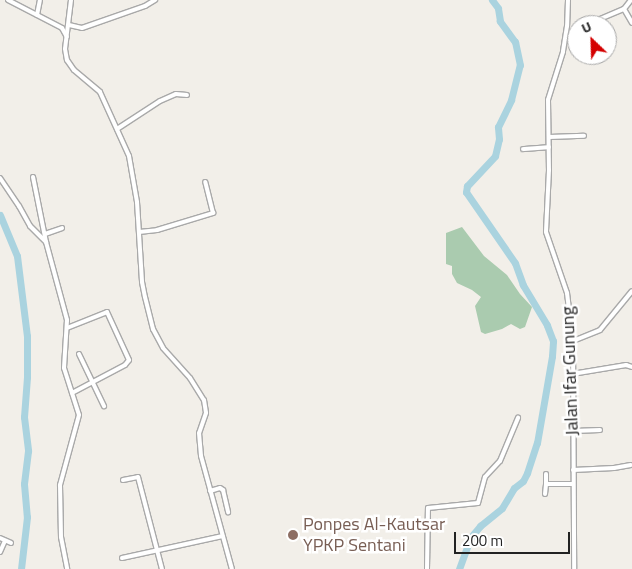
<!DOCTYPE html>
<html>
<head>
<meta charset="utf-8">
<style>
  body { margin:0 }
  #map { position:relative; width:632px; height:569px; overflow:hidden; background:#f2efe9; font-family:"Titillium Web",sans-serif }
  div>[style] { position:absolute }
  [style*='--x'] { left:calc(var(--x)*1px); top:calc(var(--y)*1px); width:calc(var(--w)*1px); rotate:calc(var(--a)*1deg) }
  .cemetery>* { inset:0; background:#aacbaf }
  .river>* { height:7px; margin:-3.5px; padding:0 3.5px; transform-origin:3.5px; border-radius:3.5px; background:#aad3df }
  .roads { filter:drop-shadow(1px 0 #a9a9a9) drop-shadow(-1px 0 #a9a9a9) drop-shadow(0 1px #a9a9a9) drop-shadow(0 -1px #a9a9a9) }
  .minor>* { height:4px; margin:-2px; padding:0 2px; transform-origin:2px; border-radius:2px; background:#fff }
  .dots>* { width:14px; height:14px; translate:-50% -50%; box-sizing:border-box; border:2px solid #fff; border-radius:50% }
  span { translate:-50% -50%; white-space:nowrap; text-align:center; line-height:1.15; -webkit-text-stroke:5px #fff; paint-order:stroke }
  .street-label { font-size:18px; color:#222 }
  .education-label { font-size:18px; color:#785e54 }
  .left { translate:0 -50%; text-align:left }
  .north { position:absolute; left:567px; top:15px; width:50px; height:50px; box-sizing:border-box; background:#fff; border:1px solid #a7a7a7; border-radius:50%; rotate:336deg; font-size:14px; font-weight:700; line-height:20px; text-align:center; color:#222 }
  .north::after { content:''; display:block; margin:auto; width:18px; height:22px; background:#d40000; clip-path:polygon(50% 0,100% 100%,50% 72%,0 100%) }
  .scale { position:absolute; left:454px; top:532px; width:116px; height:22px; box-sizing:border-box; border:2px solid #222; border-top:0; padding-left:6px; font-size:15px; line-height:18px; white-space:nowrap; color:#222; -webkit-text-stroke:4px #fff; paint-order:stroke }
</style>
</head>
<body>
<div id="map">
  <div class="cemetery">
    <i style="clip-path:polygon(462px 227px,484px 256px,507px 275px,520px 294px,532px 307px,525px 327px,520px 329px,511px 324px,502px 329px,485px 334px,481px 332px,475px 306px,481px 297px,472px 290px,457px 283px,452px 274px,452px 266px,446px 264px,446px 233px)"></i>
  </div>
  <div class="river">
    <i style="--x:0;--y:215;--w:44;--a:67.5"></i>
    <i style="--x:17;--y:256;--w:81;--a:82.9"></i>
    <i style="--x:27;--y:336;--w:41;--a:90"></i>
    <i style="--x:27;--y:377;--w:40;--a:94.3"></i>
    <i style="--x:24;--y:417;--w:34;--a:83"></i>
    <i style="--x:28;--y:451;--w:33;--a:97"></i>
    <i style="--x:24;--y:484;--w:33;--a:85"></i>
    <i style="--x:27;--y:517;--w:52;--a:96.6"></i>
    <i style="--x:459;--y:569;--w:33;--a:-70"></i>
    <i style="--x:470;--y:538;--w:16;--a:-50"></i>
    <i style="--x:480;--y:526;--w:28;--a:-39"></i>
    <i style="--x:502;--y:508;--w:23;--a:-59"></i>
    <i style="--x:514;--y:488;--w:11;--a:-38"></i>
    <i style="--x:523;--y:481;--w:9;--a:-63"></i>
    <i style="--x:527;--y:473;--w:32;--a:-72"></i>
    <i style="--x:537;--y:443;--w:88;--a:-80.2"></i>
    <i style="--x:552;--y:356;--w:15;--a:-86"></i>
    <i style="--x:553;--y:341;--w:17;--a:-111"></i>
    <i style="--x:547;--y:325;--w:47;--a:-121"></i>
    <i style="--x:523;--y:285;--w:23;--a:-110"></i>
    <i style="--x:515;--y:263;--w:86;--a:-124.6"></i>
    <i style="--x:466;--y:192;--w:6;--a:-81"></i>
    <i style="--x:467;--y:186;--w:41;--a:-47"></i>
    <i style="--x:495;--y:156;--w:17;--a:-77"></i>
    <i style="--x:499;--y:139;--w:12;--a:-95"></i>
    <i style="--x:498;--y:127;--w:30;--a:-64"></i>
    <i style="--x:511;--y:100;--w:36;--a:-76"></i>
    <i style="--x:520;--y:65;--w:24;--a:-102"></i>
    <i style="--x:515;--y:42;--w:26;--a:-126"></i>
    <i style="--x:500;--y:21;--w:13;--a:-99"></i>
    <i style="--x:498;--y:8;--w:10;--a:-127"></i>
  </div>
  <div class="roads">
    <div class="minor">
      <i style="--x:8;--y:0;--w:61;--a:27.4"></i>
      <i style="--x:62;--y:28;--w:10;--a:61"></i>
      <i style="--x:71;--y:0;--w:49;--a:97"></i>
      <i style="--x:65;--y:49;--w:11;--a:80"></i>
      <i style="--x:67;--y:60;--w:12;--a:55"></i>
      <i style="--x:74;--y:70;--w:34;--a:40"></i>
      <i style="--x:100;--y:92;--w:70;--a:65.6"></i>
      <i style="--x:129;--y:156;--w:47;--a:80.1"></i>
      <i style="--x:137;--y:202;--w:80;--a:86.4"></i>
      <i style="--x:142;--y:282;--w:15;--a:79"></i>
      <i style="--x:145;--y:297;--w:33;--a:76"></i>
      <i style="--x:153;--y:329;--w:21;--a:62"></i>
      <i style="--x:163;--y:348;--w:40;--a:48"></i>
      <i style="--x:190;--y:378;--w:26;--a:58"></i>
      <i style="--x:204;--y:400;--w:13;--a:81"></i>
      <i style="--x:206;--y:413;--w:21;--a:109"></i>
      <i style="--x:199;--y:433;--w:23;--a:85"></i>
      <i style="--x:201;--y:456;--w:117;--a:74.7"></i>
      <i style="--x:568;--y:0;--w:26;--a:92"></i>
      <i style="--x:567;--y:26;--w:26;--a:99"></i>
      <i style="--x:563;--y:52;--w:50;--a:107.4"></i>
      <i style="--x:548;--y:100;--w:70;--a:89.2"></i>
      <i style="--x:549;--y:170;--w:62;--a:92.8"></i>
      <i style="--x:546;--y:232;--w:65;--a:71"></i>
      <i style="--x:567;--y:293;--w:48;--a:82.9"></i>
      <i style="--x:573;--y:341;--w:228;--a:89.7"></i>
      <i style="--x:624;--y:9;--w:16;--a:60"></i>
      <i style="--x:37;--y:15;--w:15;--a:-79"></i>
      <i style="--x:69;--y:25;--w:13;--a:13"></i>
      <i style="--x:82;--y:28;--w:67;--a:-19.2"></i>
      <i style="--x:145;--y:6;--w:12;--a:-31"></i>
      <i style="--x:578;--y:25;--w:23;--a:-15"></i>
      <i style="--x:600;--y:19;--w:26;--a:-23"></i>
      <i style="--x:624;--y:9;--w:11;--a:-52"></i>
      <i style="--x:117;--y:129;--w:51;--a:-33.1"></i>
      <i style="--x:160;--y:101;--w:17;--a:-24"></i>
      <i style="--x:176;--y:94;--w:11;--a:5"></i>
      <i style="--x:549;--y:137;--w:35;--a:-2"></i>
      <i style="--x:523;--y:149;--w:26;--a:-4"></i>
      <i style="--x:33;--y:177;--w:66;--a:78.7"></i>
      <i style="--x:0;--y:178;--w:34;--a:56"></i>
      <i style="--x:19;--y:206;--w:23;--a:61"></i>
      <i style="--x:30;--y:226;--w:23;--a:45"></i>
      <i style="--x:46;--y:242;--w:81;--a:74.9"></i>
      <i style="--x:67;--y:320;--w:48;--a:93.6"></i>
      <i style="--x:64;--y:368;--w:49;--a:72.3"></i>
      <i style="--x:79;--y:415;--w:73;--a:105.2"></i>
      <i style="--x:60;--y:485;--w:52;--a:88.9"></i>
      <i style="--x:61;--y:537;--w:33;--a:79"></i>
      <i style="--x:139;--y:232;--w:18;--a:-6"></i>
      <i style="--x:157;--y:230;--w:59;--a:-16.9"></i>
      <i style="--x:213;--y:213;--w:32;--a:-104"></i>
      <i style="--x:45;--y:234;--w:18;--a:-19"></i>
      <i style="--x:67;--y:328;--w:43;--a:-21.8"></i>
      <i style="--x:107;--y:312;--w:53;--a:65.4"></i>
      <i style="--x:129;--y:360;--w:6;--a:129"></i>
      <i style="--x:125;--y:365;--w:60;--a:152.2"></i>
      <i style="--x:573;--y:341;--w:29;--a:-22"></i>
      <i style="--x:600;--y:330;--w:50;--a:-50.6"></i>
      <i style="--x:79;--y:354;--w:58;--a:64.3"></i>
      <i style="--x:572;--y:374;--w:55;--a:-9.5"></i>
      <i style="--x:626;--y:365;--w:6;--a:18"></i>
      <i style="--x:573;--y:431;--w:27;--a:-2"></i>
      <i style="--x:573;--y:470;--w:41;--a:-2.8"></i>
      <i style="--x:614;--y:468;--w:17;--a:-10"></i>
      <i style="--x:123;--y:480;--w:15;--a:-11"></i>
      <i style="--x:138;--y:477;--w:95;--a:75.4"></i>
      <i style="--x:546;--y:484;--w:10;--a:-90"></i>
      <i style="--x:210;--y:491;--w:10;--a:-17"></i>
      <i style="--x:220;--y:488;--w:4;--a:34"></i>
      <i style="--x:223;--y:490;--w:23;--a:77"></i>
      <i style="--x:545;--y:494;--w:10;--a:-84"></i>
      <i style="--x:546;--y:484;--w:27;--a:0"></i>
      <i style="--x:0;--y:538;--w:12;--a:24"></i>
      <i style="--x:0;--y:552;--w:12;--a:-66"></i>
      <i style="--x:122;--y:558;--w:103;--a:-12.3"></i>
      <i style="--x:427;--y:569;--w:61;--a:-89.1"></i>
      <i style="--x:428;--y:508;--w:50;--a:-5.7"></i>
      <i style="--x:478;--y:503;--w:27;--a:-75"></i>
      <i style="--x:485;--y:477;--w:22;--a:-47"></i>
      <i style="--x:500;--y:461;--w:47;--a:-67.3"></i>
    </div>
  </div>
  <div class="dots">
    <i style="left:293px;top:535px;background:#8d6e63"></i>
  </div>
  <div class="street-label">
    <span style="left:570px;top:371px;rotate:-92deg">Jalan Ifar Gunung</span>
  </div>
  <div class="education-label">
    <span class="left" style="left:303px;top:535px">Ponpes Al-Kautsar<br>YPKP Sentani</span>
  </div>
  <div class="north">U</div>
  <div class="scale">200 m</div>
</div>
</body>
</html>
